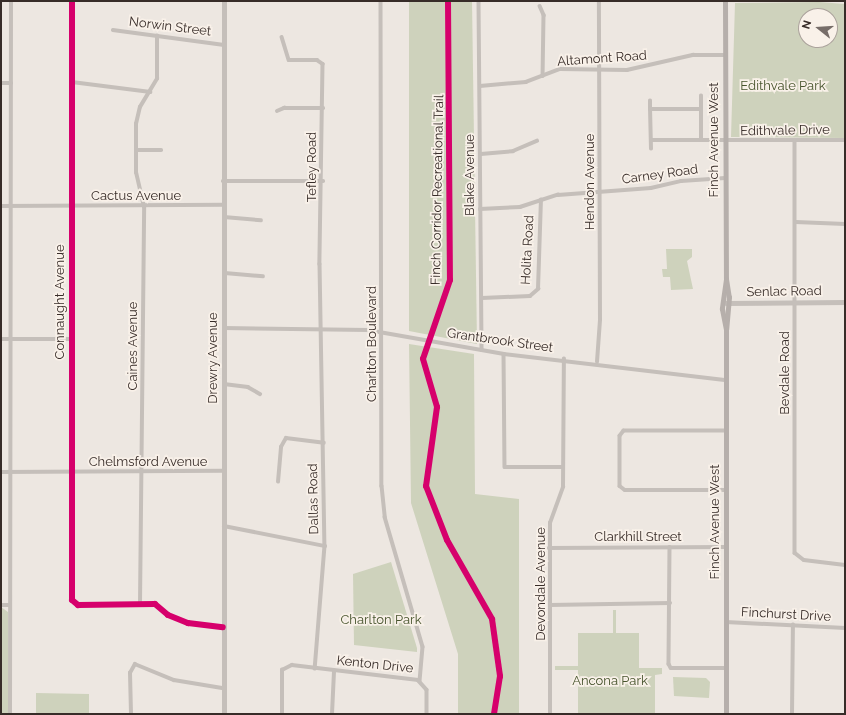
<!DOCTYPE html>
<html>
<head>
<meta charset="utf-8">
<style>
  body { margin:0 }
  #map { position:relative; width:846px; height:715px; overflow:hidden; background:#ede7e1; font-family:Raleway,sans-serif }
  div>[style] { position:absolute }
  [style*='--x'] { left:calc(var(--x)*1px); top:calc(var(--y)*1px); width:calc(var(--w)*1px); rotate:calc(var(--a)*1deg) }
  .green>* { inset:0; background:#ced2bc }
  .minor>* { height:3.5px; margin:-1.75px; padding:0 1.75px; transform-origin:1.75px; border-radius:1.75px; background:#c5bfba }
  .tertiary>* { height:4.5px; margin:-2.25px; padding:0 2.25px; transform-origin:2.25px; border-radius:2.25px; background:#c5bfba }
  .secondary>* { height:5px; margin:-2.5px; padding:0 2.5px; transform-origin:2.5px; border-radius:2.5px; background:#b6afab }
  .cycleway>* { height:6px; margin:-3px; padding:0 3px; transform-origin:3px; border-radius:3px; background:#d6006c }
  span { translate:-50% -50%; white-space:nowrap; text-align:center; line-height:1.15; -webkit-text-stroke:3.5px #f9f1e9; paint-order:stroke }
  .street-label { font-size:13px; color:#372c28 }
  .park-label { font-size:13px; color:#47542d }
  .frame { position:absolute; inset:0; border:2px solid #372c28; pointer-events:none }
  .north { position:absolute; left:798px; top:8px; width:40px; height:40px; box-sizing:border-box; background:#f9f1e9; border:1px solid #aba29c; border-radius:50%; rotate:287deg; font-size:11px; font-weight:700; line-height:16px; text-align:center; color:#372c28 }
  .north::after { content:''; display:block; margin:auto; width:14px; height:18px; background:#776d69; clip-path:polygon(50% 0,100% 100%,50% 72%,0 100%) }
</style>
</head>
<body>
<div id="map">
  <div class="green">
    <i style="clip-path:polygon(409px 1px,472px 1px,477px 344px,409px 331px)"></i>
    <i style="clip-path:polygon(evenodd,819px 2px,845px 4px,845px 138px,731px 137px,735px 3px,819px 2px,806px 16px,830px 16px,830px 40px,806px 40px,806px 16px)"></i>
    <i style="clip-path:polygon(666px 249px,692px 249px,692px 257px,687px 261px,693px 289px,671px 290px,670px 277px,663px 277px,662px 269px,667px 269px)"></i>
    <i style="clip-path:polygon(409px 344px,474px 354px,475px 494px,519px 499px,519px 714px,458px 714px,458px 654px,411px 503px)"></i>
    <i style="clip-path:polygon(391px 562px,417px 648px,417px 652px,354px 645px,353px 574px)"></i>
    <i style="clip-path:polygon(1px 607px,8px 612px,8px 714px,1px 714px)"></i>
    <i style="clip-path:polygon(613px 610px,616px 610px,616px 633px,639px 633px,639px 668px,662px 668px,662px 674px,655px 675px,655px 714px,578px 714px,578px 670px,555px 670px,555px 666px,578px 666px,578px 633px,613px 633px)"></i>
    <i style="clip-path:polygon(673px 677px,706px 678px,710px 682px,709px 698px,674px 696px)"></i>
    <i style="clip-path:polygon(36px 693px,89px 694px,89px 714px,36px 714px)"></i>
  </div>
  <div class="minor">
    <i style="--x:72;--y:1;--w:599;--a:90"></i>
    <i style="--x:72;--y:600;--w:8;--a:40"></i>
    <i style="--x:78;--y:605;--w:77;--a:-0.7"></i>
    <i style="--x:155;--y:604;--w:17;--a:40"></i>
    <i style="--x:168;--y:615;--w:22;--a:22"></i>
    <i style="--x:188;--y:623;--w:35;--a:7"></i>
    <i style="--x:381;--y:1;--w:485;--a:89.9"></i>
    <i style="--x:382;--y:486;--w:31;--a:84"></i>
    <i style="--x:385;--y:517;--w:135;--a:73.7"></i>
    <i style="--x:423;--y:647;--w:34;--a:95"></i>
    <i style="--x:479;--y:1;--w:349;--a:89.5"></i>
    <i style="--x:540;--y:6;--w:10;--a:66"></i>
    <i style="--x:544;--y:15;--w:61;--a:90.9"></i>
    <i style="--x:113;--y:30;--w:112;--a:7.7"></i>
    <i style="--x:282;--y:37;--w:24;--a:73"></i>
    <i style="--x:289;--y:60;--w:28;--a:0"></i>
    <i style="--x:317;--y:60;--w:7;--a:34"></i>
    <i style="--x:323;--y:64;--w:200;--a:90.9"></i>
    <i style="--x:320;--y:264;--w:282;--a:89"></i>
    <i style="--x:325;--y:546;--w:123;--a:94.6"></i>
    <i style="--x:72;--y:82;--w:79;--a:7.3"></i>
    <i style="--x:1;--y:83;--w:10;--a:0"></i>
    <i style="--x:480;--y:86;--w:46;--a:-5"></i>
    <i style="--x:526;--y:82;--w:36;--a:-21"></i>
    <i style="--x:560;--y:69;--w:67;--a:0.9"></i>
    <i style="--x:627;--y:70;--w:68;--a:-12.8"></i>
    <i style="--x:693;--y:55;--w:32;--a:0"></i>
    <i style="--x:650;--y:109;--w:8;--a:-90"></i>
    <i style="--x:277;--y:111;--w:8;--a:-23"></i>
    <i style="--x:284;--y:108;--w:39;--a:0"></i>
    <i style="--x:651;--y:140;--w:194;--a:0"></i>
    <i style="--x:701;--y:140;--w:44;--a:-90"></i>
    <i style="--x:795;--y:140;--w:413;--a:90"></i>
    <i style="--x:795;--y:553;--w:11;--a:38"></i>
    <i style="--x:804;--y:560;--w:41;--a:7"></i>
    <i style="--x:651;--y:149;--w:40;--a:-91.4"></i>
    <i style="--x:650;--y:109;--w:51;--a:0"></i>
    <i style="--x:136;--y:150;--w:25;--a:0"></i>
    <i style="--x:481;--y:154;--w:32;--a:-5"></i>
    <i style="--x:513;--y:151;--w:26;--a:-23"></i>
    <i style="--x:223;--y:181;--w:100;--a:0"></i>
    <i style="--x:1;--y:206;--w:223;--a:-0.3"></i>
    <i style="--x:480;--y:209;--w:40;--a:-2.9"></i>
    <i style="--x:520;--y:207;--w:40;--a:-18"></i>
    <i style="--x:558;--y:195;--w:93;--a:-4.3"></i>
    <i style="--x:651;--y:188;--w:31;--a:-13"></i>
    <i style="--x:681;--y:181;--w:44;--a:-3.9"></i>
    <i style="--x:224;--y:217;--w:37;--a:5"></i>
    <i style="--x:796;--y:222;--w:49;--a:2.3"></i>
    <i style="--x:225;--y:273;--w:38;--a:5"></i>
    <i style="--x:482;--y:298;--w:48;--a:-2.4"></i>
    <i style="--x:530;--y:296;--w:11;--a:-41"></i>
    <i style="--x:538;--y:289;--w:89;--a:-88.1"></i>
    <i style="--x:224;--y:328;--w:144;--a:0.8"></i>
    <i style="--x:368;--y:330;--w:138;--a:10"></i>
    <i style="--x:504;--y:354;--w:224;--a:6.7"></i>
    <i style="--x:1;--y:339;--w:71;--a:0"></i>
    <i style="--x:504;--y:354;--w:113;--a:89.5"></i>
    <i style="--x:505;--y:467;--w:57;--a:0"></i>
    <i style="--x:597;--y:362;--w:42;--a:-85.9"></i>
    <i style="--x:600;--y:320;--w:319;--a:-90.2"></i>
    <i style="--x:224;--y:384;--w:24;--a:7"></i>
    <i style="--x:248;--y:387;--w:14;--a:30"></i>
    <i style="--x:726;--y:431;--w:102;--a:180"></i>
    <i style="--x:624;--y:431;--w:6;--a:129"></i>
    <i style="--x:620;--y:436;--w:50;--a:90"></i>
    <i style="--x:620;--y:486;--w:6;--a:39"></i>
    <i style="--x:625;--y:490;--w:101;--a:0"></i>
    <i style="--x:1;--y:472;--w:222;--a:-0.3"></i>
    <i style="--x:278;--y:482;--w:35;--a:-85"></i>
    <i style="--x:281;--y:447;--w:10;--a:-61"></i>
    <i style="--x:286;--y:438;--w:38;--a:7"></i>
    <i style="--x:224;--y:526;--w:103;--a:11.2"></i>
    <i style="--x:670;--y:547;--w:117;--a:90.5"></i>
    <i style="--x:669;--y:664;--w:4;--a:63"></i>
    <i style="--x:671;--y:668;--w:55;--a:0"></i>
    <i style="--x:549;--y:548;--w:177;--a:-0.3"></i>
    <i style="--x:140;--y:604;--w:397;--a:-89.4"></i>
    <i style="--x:144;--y:207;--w:35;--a:-103"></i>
    <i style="--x:136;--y:173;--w:49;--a:-90"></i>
    <i style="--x:136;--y:124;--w:17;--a:-77"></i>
    <i style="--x:140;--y:107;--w:33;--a:-59"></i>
    <i style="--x:157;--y:79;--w:43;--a:-90"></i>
    <i style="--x:1;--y:605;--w:9;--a:0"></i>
    <i style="--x:550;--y:605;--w:120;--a:-1"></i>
    <i style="--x:726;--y:622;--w:119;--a:2.9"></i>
    <i style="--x:10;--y:714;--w:713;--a:-89.92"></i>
    <i style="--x:131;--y:714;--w:41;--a:-91.4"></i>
    <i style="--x:130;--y:673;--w:10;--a:-61"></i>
    <i style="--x:135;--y:664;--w:42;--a:22.3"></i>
    <i style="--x:174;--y:680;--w:50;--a:9.3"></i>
    <i style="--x:282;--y:714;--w:44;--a:-90"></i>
    <i style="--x:282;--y:670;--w:11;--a:-27"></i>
    <i style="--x:292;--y:665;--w:127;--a:6.8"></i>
    <i style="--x:418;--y:680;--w:13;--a:48"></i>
    <i style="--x:427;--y:690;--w:24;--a:90"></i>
    <i style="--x:332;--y:714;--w:43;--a:-87.3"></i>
    <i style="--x:550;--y:714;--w:191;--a:-90"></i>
    <i style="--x:550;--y:523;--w:38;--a:-70"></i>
    <i style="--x:563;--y:487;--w:128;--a:-89.6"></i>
    <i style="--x:792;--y:714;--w:89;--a:-89.4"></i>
  </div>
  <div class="tertiary">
    <i style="--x:726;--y:303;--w:119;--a:-0.5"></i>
    <i style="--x:224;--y:714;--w:713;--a:-90"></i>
  </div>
  <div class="secondary">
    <i style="--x:725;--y:1;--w:278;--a:89.8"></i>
    <i style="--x:726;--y:279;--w:30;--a:98"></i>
    <i style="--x:722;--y:309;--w:20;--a:79"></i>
    <i style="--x:726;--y:279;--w:18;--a:81"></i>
    <i style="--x:729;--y:297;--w:32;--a:95"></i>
    <i style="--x:726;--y:329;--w:385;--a:90"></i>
  </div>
  <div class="cycleway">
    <i style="--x:72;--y:1;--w:599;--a:90"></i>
    <i style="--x:72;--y:600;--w:8;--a:40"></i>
    <i style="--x:78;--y:605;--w:77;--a:-0.7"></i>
    <i style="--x:155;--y:604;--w:17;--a:40"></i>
    <i style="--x:168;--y:615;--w:22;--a:22"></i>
    <i style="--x:188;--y:623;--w:35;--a:7"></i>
    <i style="--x:448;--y:1;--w:279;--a:89.6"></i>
    <i style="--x:450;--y:280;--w:83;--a:108.9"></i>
    <i style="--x:423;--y:359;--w:50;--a:73.7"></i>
    <i style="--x:437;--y:407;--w:80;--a:97.9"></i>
    <i style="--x:426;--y:486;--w:58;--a:68.7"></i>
    <i style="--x:447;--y:540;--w:91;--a:60.3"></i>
    <i style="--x:492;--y:619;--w:58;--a:82"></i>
    <i style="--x:500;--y:676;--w:38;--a:99"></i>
  </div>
  <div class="street-label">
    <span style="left:170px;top:27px;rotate:7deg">Norwin Street</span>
    <span style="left:602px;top:59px;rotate:-4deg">Altamont Road</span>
    <span style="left:785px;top:131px;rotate:-1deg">Edithvale Drive</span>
    <span style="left:714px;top:140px;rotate:-90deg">Finch Avenue West</span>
    <span style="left:312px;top:167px;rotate:-90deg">Tefley Road</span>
    <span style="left:470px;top:175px;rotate:-90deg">Blake Avenue</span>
    <span style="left:660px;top:175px;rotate:-8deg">Carney Road</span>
    <span style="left:590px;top:182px;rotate:-90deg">Hendon Avenue</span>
    <span style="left:438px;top:190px;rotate:-89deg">Finch Corridor Recreational Trail</span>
    <span style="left:136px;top:196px">Cactus Avenue</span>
    <span style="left:528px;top:250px;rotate:-87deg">Holita Road</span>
    <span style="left:784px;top:292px;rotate:-1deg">Senlac Road</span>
    <span style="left:60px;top:302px;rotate:-90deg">Connaught Avenue</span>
    <span style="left:500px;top:341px;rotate:8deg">Grantbrook Street</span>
    <span style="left:372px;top:344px;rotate:-90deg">Charlton Boulevard</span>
    <span style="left:133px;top:346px;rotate:-90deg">Caines Avenue</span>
    <span style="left:213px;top:358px;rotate:-90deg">Drewry Avenue</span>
    <span style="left:785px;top:373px;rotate:-90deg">Bevdale Road</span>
    <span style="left:148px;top:462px">Chelmsford Avenue</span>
    <span style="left:314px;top:499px;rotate:-91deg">Dallas Road</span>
    <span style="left:715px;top:522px;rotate:-90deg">Finch Avenue West</span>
    <span style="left:638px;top:537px">Clarkhill Street</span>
    <span style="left:541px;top:584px;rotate:-90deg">Devondale Avenue</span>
    <span style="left:786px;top:615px;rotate:3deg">Finchurst Drive</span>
    <span style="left:375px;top:665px;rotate:6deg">Kenton Drive</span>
  </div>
  <div class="park-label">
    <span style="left:783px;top:86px">Edithvale Park</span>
    <span style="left:381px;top:620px">Charlton Park</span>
    <span style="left:610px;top:681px">Ancona Park</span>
  </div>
  <div class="frame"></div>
  <div class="north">N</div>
</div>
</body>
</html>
